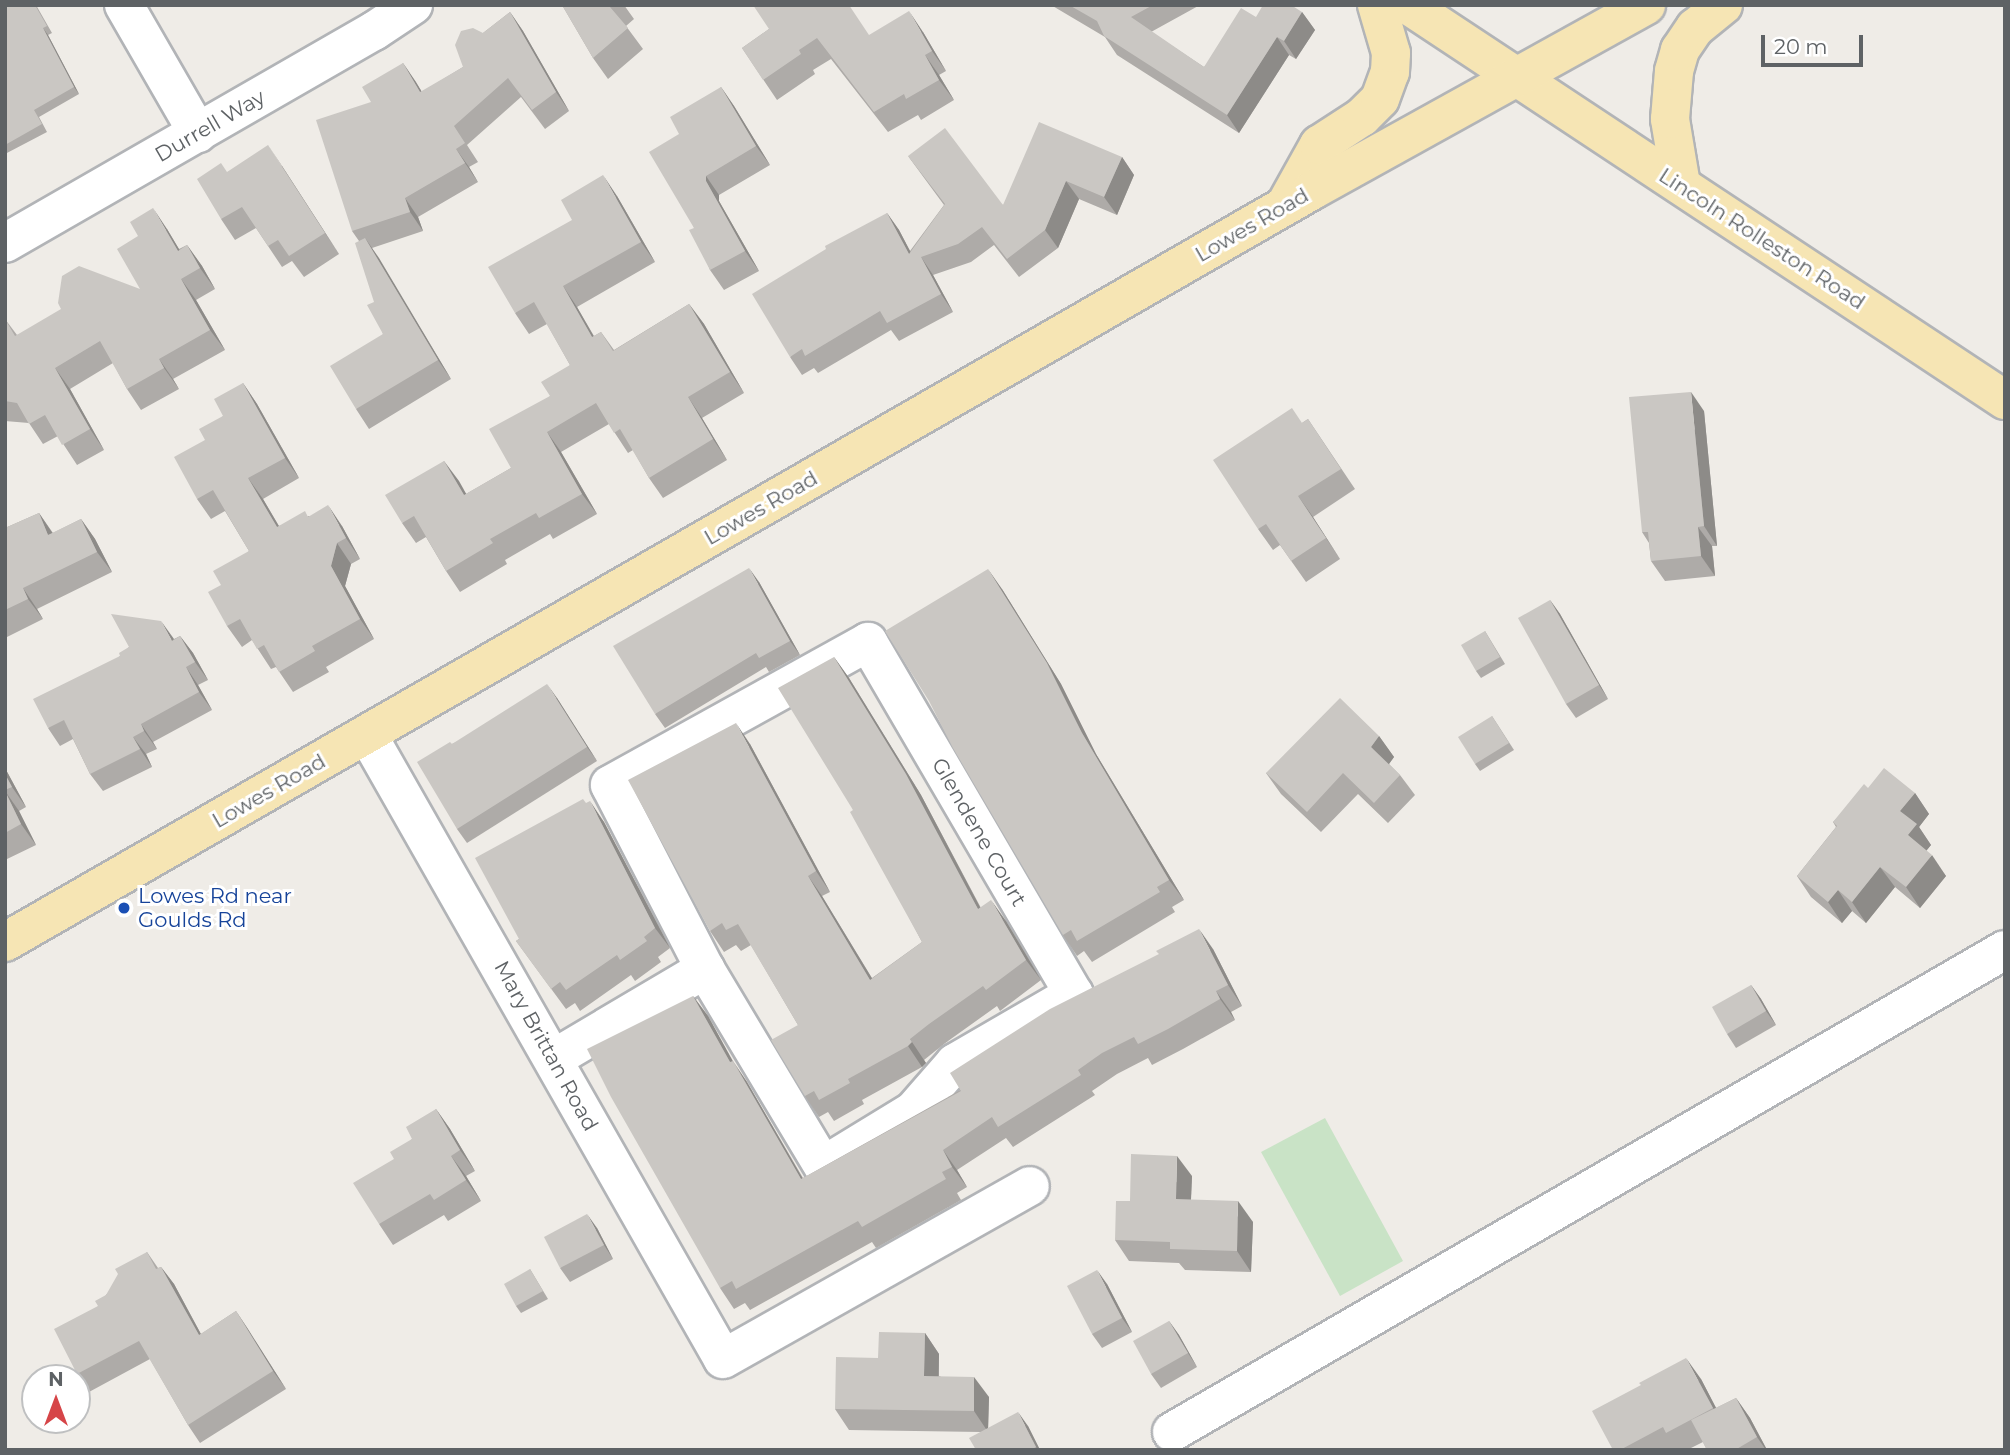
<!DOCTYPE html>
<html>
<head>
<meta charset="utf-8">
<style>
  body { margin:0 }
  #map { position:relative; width:2010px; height:1455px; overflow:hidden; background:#efece7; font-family:Montserrat,sans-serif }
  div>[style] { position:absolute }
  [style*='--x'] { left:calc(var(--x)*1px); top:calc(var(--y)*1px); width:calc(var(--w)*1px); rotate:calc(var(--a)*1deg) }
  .green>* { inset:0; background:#c9e3c6 }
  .roads { filter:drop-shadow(2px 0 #b2b4b7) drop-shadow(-2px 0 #b2b4b7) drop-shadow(0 2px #b2b4b7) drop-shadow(0 -2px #b2b4b7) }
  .minor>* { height:38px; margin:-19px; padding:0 19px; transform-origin:19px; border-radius:19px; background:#fff }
  .major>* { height:38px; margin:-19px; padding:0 19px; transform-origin:19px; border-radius:19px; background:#f6e5b4 }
  .wall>* { inset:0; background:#aeaba8 }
  .shaded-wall>* { inset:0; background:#8d8b88 }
  .building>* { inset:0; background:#cac7c3 }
  .dots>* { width:19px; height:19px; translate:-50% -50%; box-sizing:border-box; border:4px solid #fff; border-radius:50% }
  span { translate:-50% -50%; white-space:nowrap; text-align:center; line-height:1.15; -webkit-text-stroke:6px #fff; paint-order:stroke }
  .street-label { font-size:21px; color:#5e6265 }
  .transit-label { font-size:21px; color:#164399 }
  .left { translate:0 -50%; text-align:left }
  .frame { position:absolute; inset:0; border:7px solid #5e6265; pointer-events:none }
  .north { position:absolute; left:21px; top:1364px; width:70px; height:70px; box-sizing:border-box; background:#fff; border:2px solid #bfc0c1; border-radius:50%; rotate:0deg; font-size:19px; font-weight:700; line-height:28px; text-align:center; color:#5e6265 }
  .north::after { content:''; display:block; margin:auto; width:24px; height:32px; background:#d64548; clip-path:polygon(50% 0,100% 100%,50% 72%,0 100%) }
  .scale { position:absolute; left:1761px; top:35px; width:102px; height:32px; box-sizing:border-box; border:4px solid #5e6265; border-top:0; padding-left:9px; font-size:21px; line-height:24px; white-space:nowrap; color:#5e6265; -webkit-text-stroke:5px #fff; paint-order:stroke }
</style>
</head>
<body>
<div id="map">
  <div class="green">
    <i style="clip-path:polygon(1325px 1118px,1403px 1261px,1340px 1296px,1261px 1152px)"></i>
  </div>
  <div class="roads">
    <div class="minor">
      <i style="--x:124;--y:5;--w:148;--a:60"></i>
      <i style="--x:5;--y:243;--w:426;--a:-29.9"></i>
      <i style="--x:374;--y:31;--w:47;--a:-33.7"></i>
      <i style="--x:367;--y:734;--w:719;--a:60.33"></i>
      <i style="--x:723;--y:1359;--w:352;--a:-29.4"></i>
      <i style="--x:553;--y:1059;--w:177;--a:-30.6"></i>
      <i style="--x:705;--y:969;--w:207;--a:-117.3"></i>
      <i style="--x:610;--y:785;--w:295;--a:-29"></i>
      <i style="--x:868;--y:642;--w:408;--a:59.7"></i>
      <i style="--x:1074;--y:994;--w:138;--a:149.9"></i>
      <i style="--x:955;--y:1063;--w:64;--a:131.2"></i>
      <i style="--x:913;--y:1111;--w:105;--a:148.6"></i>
      <i style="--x:823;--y:1166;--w:230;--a:-120.9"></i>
      <i style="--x:1172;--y:1432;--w:962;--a:-30.06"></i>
    </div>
    <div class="major">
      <i style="--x:1408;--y:5;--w:716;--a:33.49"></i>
      <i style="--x:1681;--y:185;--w:67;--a:-99.5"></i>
      <i style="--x:1670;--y:119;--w:48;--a:-85.2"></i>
      <i style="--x:1674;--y:71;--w:22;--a:-74"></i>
      <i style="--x:1680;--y:50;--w:27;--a:-56"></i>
      <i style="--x:1695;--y:28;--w:36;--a:-39"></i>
      <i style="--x:1286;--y:204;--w:68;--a:-60.8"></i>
      <i style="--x:1319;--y:145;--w:51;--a:-33.1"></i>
      <i style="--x:1362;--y:117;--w:25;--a:-45"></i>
      <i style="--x:1380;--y:99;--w:29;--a:-70"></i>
      <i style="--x:1390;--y:72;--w:19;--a:-87"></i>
      <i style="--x:1391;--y:53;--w:50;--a:-106.3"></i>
      <i style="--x:5;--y:942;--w:1507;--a:-29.9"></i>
      <i style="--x:1311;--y:191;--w:383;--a:-29"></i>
    </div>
  </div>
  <div class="wall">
    <i style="clip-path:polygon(5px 5px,36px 5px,52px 33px,48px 35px,79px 94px,39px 117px,47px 132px,5px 154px)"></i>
    <i style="clip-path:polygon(562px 5px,624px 5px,634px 19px,626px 26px,643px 49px,608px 79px,593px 58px)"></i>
    <i style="clip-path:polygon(1051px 5px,1200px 5px,1151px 32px,1204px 67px,1256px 17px,1302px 12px,1315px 30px,1296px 59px,1289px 55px,1239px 133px,1117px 55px,1105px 37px)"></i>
    <i style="clip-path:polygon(510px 12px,523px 31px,569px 111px,545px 129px,521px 97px,467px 145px,478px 162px,469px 167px,478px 182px,418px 217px,423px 231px,372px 248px,451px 379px,369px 429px,356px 409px,383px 334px,359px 241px,352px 231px,371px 102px,403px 63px,422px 92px,463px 67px,483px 33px)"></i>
    <i style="clip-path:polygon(769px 29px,869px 35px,923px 32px,946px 71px,939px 75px,954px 100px,921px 120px,918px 115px,888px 132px,831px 59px,813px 70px,815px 74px,777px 100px,742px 48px)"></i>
    <i style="clip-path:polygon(721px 87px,734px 106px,770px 165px,719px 195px,719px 201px,759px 271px,724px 290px,710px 270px,694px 228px,679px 134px)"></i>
    <i style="clip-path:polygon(908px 156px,1003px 205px,1122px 157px,1134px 175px,1117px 215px,1079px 199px,1058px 248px,1019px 277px,994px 245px,971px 262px,933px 275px,953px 312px,899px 341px,891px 330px,818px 373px,814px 368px,802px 375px,790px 357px,887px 213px,899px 230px,910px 251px,944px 205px)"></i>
    <i style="clip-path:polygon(282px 166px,339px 254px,304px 277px,292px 261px,282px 267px,256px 228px,235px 240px,221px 219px,227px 172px)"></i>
    <i style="clip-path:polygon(617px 196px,655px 262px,577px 307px,594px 336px,601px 332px,614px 350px,689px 304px,704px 324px,744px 393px,702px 418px,727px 460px,663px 498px,649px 478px,633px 450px,628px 453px,609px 424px,561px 452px,597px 514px,553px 539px,550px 534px,505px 560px,507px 564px,460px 592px,446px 571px,426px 537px,416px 543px,402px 523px,444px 461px,466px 494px,511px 468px,550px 396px,570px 365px,547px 324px,529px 334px,515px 313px)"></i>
    <i style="clip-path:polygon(167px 229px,179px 249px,187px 245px,202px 266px,215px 289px,196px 300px,225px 350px,173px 379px,179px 389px,141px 410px,127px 389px,113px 363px,70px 389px,104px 450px,77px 465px,58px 436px,43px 444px,29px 423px,5px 421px,5px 319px,17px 335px,140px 289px)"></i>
    <i style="clip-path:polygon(243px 383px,257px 404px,299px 478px,263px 499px,279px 526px,309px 516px,342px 526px,360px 559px,351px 564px,345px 586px,374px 639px,326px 667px,329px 672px,293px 692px,276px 667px,271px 669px,252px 640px,242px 647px,227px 626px,221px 585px,249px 551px,225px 511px,211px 519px,197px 499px,205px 440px,223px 416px)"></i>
    <i style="clip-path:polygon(1704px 411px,1717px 546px,1712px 546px,1715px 576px,1665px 581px,1651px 561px,1649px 543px,1642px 532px)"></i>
    <i style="clip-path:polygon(1308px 419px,1355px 489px,1313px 517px,1340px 559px,1306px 582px,1280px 545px,1273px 550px,1258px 529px,1302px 423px)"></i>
    <i style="clip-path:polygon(39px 513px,53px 533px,81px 519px,95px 539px,112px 572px,37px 609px,43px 619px,5px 638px,5px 528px)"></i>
    <i style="clip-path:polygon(759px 582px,800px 655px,769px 672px,766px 667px,665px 728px,655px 714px)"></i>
    <i style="clip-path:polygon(1002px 589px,1061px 684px,1096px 754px,1184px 900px,1172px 907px,1175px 912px,1092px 962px,1084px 951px,1077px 956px,1063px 935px)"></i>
    <i style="clip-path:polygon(1550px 600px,1560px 614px,1608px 699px,1576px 718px,1566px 704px)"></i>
    <i style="clip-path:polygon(1485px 631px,1505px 664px,1481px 678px,1476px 671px)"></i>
    <i style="clip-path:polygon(180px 636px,193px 653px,208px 680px,198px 685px,212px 710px,153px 742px,157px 749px,146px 754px,152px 767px,103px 791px,90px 774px,73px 739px,60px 746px,48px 728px,129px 647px,174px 639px)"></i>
    <i style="clip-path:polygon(834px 657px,849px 678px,921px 795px,981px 908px,1006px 921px,1041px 980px,1000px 1011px,997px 1006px,944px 1044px,924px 1060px,926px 1063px,922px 1067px,862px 1100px,864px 1104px,834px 1121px,828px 1112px,819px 1117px,805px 1096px,798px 1025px,751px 945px,741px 951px,736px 945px,724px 952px,710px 931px,750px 744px,830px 892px,822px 896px,872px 978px,922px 942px,853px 810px)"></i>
    <i style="clip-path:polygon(557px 698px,597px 761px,467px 843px,457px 829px,452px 744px)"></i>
    <i style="clip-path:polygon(1492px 716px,1514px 750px,1480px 771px,1475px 764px)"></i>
    <i style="clip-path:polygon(1379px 736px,1394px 757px,1389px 764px,1400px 775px,1415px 795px,1388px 823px,1358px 794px,1321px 832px,1281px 794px,1266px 773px)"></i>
    <i style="clip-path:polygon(5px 768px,26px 807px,19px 811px,36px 845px,5px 860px)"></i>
    <i style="clip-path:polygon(1868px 788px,1915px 793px,1929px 814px,1919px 827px,1931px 845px,1926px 851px,1946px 876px,1920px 908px,1895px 887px,1866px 923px,1852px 911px,1842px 923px,1811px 897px,1797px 876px,1836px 827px,1833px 822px)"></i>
    <i style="clip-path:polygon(586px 803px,604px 822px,670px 948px,658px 957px,661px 962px,635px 981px,631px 975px,580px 1011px,575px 1003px,566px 1009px,516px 941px,519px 939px)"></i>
    <i style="clip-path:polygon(1213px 949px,1242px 1006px,1231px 1012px,1235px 1020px,1183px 1049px,1152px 1065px,1148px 1058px,1117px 1074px,1092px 1091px,1095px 1095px,1013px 1147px,1006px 1138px,957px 1170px,967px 1187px,957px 1193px,961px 1200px,876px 1248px,872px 1242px,750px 1310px,745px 1303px,734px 1309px,720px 1288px,693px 996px,708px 1016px,732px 1061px,747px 1082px,803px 1178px)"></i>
    <i style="clip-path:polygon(1751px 985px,1761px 999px,1776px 1025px,1736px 1048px,1727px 1034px)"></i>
    <i style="clip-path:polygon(436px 1109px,450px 1129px,475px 1171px,466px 1176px,481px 1201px,448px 1221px,444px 1215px,393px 1245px,379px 1224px,394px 1159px,412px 1139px)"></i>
    <i style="clip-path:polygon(1192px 1176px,1191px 1200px,1253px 1222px,1251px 1272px,1185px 1270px,1179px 1263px,1129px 1261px,1115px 1240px,1130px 1201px)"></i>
    <i style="clip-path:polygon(597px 1228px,613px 1259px,570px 1282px,560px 1268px)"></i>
    <i style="clip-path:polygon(147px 1252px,158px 1268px,161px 1267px,174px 1284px,201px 1334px,236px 1311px,286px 1389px,200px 1443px,188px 1425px,150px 1359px,89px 1392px,77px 1374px,98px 1306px,106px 1295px)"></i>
    <i style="clip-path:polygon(530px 1269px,548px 1299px,521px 1313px,516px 1306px)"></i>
    <i style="clip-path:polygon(1107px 1284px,1132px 1332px,1102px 1348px,1092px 1334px)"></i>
    <i style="clip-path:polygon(1169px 1321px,1179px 1335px,1197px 1367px,1161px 1388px,1151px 1374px)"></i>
    <i style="clip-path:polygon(925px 1333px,939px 1354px,939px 1376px,989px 1397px,988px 1428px,1028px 1426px,1040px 1450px,976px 1450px,981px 1432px,849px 1430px,835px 1409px,878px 1358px)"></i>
    <i style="clip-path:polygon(1701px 1379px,1716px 1408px,1736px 1398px,1750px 1418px,1767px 1450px,1707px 1450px,1703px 1442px,1687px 1450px,1678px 1450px,1677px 1448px,1674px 1450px,1613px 1450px)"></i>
  </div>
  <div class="shaded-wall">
    <i style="clip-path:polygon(909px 11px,923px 32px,946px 71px,932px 51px)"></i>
    <i style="clip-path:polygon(510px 12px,523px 31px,569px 111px,556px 92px)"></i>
    <i style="clip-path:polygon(1302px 12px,1315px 30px,1296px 59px,1284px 41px)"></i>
    <i style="clip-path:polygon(43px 28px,48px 35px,79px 94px,74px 87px)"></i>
    <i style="clip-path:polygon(1277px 37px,1289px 55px,1239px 133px,1227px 115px)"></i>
    <i style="clip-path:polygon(925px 55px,939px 75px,954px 100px,939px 80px)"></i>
    <i style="clip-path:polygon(403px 63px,416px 82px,433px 111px,420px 92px)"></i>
    <i style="clip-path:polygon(721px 87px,734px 106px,770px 165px,756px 146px)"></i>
    <i style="clip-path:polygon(268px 145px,282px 166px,339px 254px,325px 233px)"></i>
    <i style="clip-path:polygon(456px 149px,469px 167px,478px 182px,465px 163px)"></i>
    <i style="clip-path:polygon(1122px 157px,1134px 175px,1117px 215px,1104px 197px)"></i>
    <i style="clip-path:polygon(603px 175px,617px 196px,655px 262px,641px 242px)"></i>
    <i style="clip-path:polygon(706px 176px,719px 195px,719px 201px,759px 271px,745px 251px,706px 181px)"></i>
    <i style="clip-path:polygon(1066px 181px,1079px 199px,1058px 248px,1045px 230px)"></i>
    <i style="clip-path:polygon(405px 198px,418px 217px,423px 231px,410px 212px)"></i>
    <i style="clip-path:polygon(153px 208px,167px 229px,192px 271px,178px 251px)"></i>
    <i style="clip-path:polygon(887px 213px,899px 230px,921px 272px,909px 254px)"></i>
    <i style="clip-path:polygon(365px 238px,379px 258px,451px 379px,438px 360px)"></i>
    <i style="clip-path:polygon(187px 245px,202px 266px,215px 289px,200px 268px)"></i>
    <i style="clip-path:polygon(921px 257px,933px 275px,953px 312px,941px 294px)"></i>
    <i style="clip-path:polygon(181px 279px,196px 300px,225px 350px,210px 330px)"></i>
    <i style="clip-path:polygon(563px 286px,577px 307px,606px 358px,592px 337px)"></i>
    <i style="clip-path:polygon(689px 304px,704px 324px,744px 393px,730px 372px)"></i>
    <i style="clip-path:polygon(159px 359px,173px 379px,179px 389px,164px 368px)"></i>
    <i style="clip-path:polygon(55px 368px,70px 389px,104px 450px,90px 429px)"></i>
    <i style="clip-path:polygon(243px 383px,257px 404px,299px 478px,285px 458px)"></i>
    <i style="clip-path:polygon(1691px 392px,1704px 411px,1717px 546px,1704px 526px)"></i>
    <i style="clip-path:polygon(688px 397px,702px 418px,727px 460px,713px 439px)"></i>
    <i style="clip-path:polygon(547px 432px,561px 452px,597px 514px,582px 494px)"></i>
    <i style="clip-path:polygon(444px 461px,459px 481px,478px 515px,464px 495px)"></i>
    <i style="clip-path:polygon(248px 478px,263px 499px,291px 547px,277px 527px)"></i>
    <i style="clip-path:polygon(1298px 496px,1313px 517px,1340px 559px)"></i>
    <i style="clip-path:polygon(328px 505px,342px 526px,360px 559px,346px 538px)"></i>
    <i style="clip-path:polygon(39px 513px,53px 534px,48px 535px)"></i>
    <i style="clip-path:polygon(81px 519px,95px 539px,112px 572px,97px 552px)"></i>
    <i style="clip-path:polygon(1698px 527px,1712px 546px,1715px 576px,1701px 556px)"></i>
    <i style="clip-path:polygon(337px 543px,351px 564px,345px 586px,374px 639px,360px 619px,331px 566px)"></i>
    <i style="clip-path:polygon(749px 568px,759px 582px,800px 655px,790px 641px)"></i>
    <i style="clip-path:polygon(988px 569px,1002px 589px,1061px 684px,1096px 754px,1184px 900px,1169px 880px,1082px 733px)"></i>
    <i style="clip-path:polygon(23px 588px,37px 609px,43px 619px,28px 599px)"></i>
    <i style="clip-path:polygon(1550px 600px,1560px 614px,1608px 699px,1599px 685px)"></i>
    <i style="clip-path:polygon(161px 621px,174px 639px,172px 641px)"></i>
    <i style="clip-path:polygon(180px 636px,193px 653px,208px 680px,195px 662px)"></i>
    <i style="clip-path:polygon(834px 657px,849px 678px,921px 795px,992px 930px,978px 909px)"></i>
    <i style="clip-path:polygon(186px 667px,198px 685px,212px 710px,199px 692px)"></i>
    <i style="clip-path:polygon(547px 684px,557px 698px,597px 761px,587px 747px)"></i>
    <i style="clip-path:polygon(736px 723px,750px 744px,830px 892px,816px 871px)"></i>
    <i style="clip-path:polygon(141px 724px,153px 742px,157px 749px,144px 731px)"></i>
    <i style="clip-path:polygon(1379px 736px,1394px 757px,1386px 768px,1371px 747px)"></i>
    <i style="clip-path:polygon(133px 737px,146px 754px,152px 767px,140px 749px)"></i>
    <i style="clip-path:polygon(5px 768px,26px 807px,12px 787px,5px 774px)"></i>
    <i style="clip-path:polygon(5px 791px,19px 811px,36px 845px,21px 824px)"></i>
    <i style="clip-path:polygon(1915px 793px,1929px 814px,1919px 827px,1931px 845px,1922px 856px,1908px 835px,1900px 811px)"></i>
    <i style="clip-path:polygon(590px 801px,604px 822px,670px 948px,655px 928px)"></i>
    <i style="clip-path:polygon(1932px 855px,1946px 876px,1920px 908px,1906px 887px)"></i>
    <i style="clip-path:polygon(1880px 867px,1895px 887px,1866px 923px,1852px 902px)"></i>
    <i style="clip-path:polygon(808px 876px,822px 896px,885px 1000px,870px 980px)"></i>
    <i style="clip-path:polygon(1838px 890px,1852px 911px,1842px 923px,1828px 902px)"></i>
    <i style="clip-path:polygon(991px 900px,1006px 921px,1041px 980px,1026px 960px)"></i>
    <i style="clip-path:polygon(1199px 929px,1213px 949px,1242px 1006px,1228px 985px)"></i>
    <i style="clip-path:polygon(1751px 985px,1761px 999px,1776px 1025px,1766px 1011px)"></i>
    <i style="clip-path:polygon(1216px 991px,1231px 1012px,1235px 1020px,1220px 999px)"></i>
    <i style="clip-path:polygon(693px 996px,708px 1016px,745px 1083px,730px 1062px)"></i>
    <i style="clip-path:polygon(910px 1039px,926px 1063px,922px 1067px,908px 1046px)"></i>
    <i style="clip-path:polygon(733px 1061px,747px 1082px,815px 1200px,801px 1179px)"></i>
    <i style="clip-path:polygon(436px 1109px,450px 1129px,475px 1171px,460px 1150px)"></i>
    <i style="clip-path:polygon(943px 1150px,957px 1170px,967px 1187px,952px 1167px)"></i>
    <i style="clip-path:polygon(451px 1156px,466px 1176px,481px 1201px,466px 1180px)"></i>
    <i style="clip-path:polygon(1177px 1156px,1192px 1176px,1190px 1220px,1176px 1199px)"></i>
    <i style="clip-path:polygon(1238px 1201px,1253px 1222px,1251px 1272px,1237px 1251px)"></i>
    <i style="clip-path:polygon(587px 1214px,597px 1228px,613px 1259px,604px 1245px)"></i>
    <i style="clip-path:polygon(161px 1267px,174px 1284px,211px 1353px,199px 1335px)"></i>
    <i style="clip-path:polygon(1097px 1270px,1107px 1284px,1132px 1332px,1122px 1318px)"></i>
    <i style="clip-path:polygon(236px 1311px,248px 1329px,286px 1389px,273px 1371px)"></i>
    <i style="clip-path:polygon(1169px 1321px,1179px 1335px,1197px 1367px,1188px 1353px)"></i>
    <i style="clip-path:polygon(925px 1333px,939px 1354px,938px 1397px,924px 1376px)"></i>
    <i style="clip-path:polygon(1686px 1358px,1701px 1379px,1727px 1429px,1713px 1408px)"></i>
    <i style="clip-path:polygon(974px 1377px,989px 1397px,988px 1432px,974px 1411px)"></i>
    <i style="clip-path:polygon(1736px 1398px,1750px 1418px,1767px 1450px,1766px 1450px,1757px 1437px)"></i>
    <i style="clip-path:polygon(1018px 1412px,1028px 1426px,1040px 1450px,1038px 1450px,1036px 1447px)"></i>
  </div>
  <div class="building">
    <i style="clip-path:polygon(5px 5px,35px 5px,47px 26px,43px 28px,74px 87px,34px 110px,42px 124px,5px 145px)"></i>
    <i style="clip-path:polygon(562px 5px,612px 5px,610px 7px,628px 28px,593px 58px)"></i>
    <i style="clip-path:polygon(753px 5px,849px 5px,869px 35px,909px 11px,932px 51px,925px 55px,939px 80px,906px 99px,904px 94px,874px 112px,817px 38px,799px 50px,801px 54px,763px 80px,742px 48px,769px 29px)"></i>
    <i style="clip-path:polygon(1069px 5px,1153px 5px,1131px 17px,1204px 67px,1241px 8px,1256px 17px,1263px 5px,1291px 5px,1302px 12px,1284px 41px,1277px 37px,1227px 115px,1104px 36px,1097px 21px)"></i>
    <i style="clip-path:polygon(510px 12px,556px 92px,532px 110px,508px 78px,454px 126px,465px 143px,456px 149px,465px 163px,405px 198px,410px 212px,352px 231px,316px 120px,371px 102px,362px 87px,403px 63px,420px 92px,463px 67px,455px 45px,461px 31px,473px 28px,483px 33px)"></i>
    <i style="clip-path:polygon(721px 87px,756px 146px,706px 176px,706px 181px,745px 251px,710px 270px,689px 230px,694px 228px,649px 152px,679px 134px,670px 117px)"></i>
    <i style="clip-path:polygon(1039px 122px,1122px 157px,1104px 197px,1066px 181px,1045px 230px,1007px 259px,982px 227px,958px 244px,921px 257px,941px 294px,887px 323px,880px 311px,805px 356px,802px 349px,790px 357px,752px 294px,826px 249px,825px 246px,887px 213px,909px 254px,945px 204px,908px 156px,945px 128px,1003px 205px)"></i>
    <i style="clip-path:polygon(268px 145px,325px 233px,289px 256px,278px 240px,268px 246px,242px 207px,221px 219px,197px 179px,221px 163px,227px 172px)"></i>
    <i style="clip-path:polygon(603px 175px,641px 242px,563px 286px,592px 337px,601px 332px,613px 351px,689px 304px,730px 372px,688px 397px,713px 439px,649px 478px,620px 429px,614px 433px,596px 403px,547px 432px,582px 494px,539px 518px,536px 513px,490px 539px,493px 543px,446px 571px,414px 516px,402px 523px,385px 495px,444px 461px,464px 495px,511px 468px,489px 429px,550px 396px,541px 382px,570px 365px,534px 302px,515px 313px,488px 267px,572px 220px,561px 200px)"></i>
    <i style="clip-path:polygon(153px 208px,178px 251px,187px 245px,200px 268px,181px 279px,210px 330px,159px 359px,164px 368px,127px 389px,100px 341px,55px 368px,90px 429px,62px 445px,45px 415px,29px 424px,17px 403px,5px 401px,5px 319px,15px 336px,61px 309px,58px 303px,62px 276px,79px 266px,140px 289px,117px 249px,138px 236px,130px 222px)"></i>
    <i style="clip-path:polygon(365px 238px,438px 360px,356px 409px,330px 366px,383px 334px,367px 305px,374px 302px,355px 243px)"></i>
    <i style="clip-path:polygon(243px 383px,285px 458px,248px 478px,277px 527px,305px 511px,308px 517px,328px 505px,346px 538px,337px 543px,331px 566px,360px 619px,312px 646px,315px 651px,279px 672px,264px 645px,257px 649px,240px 619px,227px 626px,208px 592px,221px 585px,213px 571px,249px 551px,213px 490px,197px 499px,174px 457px,205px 440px,199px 429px,223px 416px,214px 399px)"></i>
    <i style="clip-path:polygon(1691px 392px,1704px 526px,1698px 527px,1701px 556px,1651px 561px,1648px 532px,1642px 532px,1629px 397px)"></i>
    <i style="clip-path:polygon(1292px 408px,1302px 423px,1308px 419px,1341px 469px,1298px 496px,1326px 538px,1291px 561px,1266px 524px,1258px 529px,1213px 460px)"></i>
    <i style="clip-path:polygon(39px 513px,48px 535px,81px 519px,97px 552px,23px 588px,28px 599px,5px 610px,5px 528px)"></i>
    <i style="clip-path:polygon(749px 568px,790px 641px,759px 658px,756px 653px,655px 714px,613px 646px)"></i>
    <i style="clip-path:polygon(988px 569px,1047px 663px,1082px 733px,1169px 880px,1157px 887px,1160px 892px,1077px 941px,1071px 930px,1063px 935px,953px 748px,929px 701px,885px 631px)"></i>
    <i style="clip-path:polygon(1550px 600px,1599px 685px,1566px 704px,1518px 618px)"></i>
    <i style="clip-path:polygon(111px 614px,161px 621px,172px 641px,180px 636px,195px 662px,186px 667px,199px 692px,141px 724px,144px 731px,133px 737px,140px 749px,90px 774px,64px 720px,48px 728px,33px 699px,120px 656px,119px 653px,129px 647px)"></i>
    <i style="clip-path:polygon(1485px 631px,1500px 657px,1476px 671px,1461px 645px)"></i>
    <i style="clip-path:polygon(834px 657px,906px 774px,978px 909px,991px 900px,1026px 960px,986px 990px,983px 986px,929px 1024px,910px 1039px,912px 1042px,908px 1046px,848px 1079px,850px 1083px,819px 1100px,814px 1091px,805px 1096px,771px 1040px,798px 1025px,738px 924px,726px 930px,722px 923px,710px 931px,628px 780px,736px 723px,816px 871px,808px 876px,870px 980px,922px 942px,850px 812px,853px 810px,778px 688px)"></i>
    <i style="clip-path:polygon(547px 684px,587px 747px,457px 829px,417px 762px,450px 742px,452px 744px)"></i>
    <i style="clip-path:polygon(1340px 698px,1379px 736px,1371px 747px,1400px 775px,1374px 803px,1343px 773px,1307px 812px,1266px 773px)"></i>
    <i style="clip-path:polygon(1492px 716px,1509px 743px,1475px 764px,1458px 737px)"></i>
    <i style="clip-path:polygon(1884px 768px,1915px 793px,1900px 811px,1917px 824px,1908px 835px,1932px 855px,1906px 887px,1880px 867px,1852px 902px,1838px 890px,1828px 902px,1797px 876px,1837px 826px,1833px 822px,1864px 784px,1868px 788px)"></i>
    <i style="clip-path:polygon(5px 774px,12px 787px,5px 790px)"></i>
    <i style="clip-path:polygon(5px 791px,21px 824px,5px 833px)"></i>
    <i style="clip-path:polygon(583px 799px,586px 803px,590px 801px,655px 928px,644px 937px,647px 941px,620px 960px,617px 955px,566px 990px,560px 982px,551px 989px,516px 941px,519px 939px,475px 858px)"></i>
    <i style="clip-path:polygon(1199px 929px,1228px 985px,1216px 991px,1220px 999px,1168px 1029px,1138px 1044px,1134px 1037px,1102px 1053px,1078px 1070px,1081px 1075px,998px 1127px,992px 1117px,943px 1150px,952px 1167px,942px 1172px,946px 1179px,862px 1227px,858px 1221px,736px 1289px,732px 1281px,720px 1288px,611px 1097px,587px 1049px,693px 996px,730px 1062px,733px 1061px,801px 1179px,961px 1091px,950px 1073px,1050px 1009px,1159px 954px,1156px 951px)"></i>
    <i style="clip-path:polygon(1751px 985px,1766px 1011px,1727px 1034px,1712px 1007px)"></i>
    <i style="clip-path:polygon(436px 1109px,460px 1150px,451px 1156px,466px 1180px,434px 1200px,430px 1194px,379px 1224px,353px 1183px,394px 1159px,390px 1152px,412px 1139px,406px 1127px)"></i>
    <i style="clip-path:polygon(1131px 1154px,1177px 1156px,1176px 1199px,1238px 1201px,1237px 1251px,1170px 1249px,1170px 1242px,1115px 1240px,1116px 1201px,1130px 1201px)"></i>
    <i style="clip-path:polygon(587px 1214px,604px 1245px,560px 1268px,544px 1237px)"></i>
    <i style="clip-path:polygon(147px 1252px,156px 1269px,161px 1267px,199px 1335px,236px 1311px,273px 1371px,188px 1425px,139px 1341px,77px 1374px,54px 1329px,98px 1306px,95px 1301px,106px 1295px,118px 1274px,115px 1269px)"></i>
    <i style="clip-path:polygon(530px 1269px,543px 1291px,516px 1306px,504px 1284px)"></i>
    <i style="clip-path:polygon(1097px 1270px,1122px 1318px,1092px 1334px,1067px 1286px)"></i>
    <i style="clip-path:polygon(1169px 1321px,1188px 1353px,1151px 1374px,1133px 1341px)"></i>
    <i style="clip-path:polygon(879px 1332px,925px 1333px,924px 1376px,974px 1377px,974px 1411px,835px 1409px,836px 1357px,878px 1358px)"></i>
    <i style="clip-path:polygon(1686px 1358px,1713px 1408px,1666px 1433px,1663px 1427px,1620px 1450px,1613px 1450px,1592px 1411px,1641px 1385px,1639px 1383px)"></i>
    <i style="clip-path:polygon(1736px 1398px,1757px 1437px,1735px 1450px,1707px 1450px,1691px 1420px)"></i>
    <i style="clip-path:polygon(1018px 1412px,1036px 1447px,1031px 1450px,976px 1450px,969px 1438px)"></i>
  </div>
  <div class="dots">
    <i style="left:124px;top:908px;background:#1a4fb4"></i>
  </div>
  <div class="street-label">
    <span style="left:210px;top:126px;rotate:-30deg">Durrell Way</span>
    <span style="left:1252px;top:225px;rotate:-30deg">Lowes Road</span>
    <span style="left:1762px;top:239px;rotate:33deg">Lincoln Rolleston Road</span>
    <span style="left:761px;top:508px;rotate:-30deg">Lowes Road</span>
    <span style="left:269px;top:791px;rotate:-30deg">Lowes Road</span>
    <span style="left:979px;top:832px;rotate:60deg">Glendene Court</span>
    <span style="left:546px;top:1046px;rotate:61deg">Mary Brittan Road</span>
  </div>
  <div class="transit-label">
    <span class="left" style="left:138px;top:908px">Lowes Rd near<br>Goulds Rd</span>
  </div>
  <div class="frame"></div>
  <div class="north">N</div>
  <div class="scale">20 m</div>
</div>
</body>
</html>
